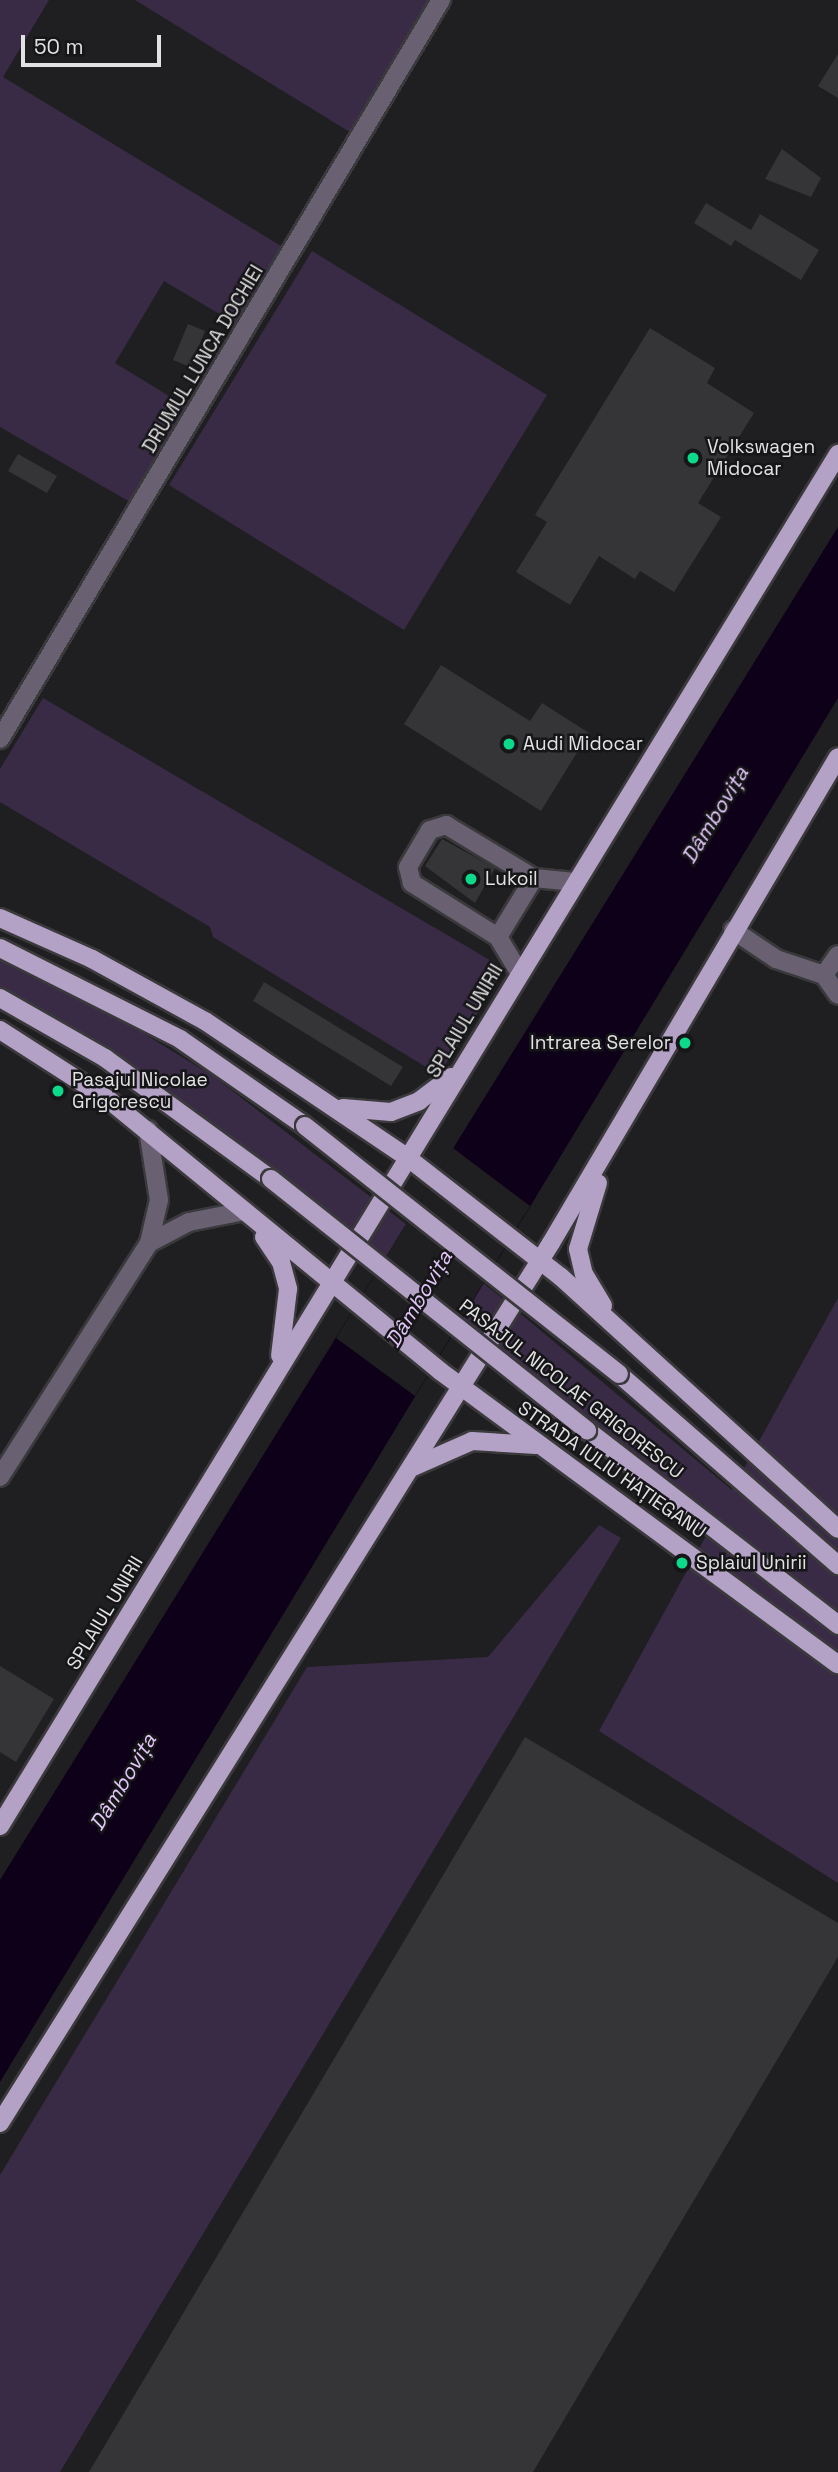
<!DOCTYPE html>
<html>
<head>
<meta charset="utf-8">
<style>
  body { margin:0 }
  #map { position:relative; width:838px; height:2472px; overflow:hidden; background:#1f1e20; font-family:"Space Grotesk",sans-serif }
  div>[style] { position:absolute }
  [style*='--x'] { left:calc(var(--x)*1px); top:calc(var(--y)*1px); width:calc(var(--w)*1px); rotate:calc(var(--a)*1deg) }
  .green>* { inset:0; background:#392b45 }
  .water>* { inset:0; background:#0d0018 }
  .pier>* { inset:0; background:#1f1e20 }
  .building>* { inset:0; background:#353436 }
  .roads { filter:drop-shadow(2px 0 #3a393b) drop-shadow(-2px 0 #3a393b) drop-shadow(0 2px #3a393b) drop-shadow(0 -2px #3a393b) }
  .minor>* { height:18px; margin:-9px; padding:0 9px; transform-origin:9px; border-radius:9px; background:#696071 }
  .major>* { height:18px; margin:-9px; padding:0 9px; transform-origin:9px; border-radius:9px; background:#b4a1c6 }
  .bridges { filter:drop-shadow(2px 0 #3a393b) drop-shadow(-2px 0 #3a393b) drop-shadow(0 2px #3a393b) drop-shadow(0 -2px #3a393b) }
  .major-bridge>* { height:18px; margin:-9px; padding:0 9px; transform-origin:9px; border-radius:9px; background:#b4a1c6 }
  .dots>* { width:19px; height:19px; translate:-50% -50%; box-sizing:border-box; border:4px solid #161517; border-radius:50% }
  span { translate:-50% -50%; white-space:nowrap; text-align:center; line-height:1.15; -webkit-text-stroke:5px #161517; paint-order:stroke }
  .street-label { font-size:19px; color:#e3e2e3 }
  .poi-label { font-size:19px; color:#e3e2e3 }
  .left { translate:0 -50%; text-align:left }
  .right { translate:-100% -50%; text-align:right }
  .water-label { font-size:21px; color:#e2c7fb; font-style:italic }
  .scale { position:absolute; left:21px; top:35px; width:140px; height:32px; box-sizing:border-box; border:4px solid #e3e2e3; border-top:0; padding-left:9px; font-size:21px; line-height:24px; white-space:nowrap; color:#e3e2e3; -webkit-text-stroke:5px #161517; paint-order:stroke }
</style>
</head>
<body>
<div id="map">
  <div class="green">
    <i style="clip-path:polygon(0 0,49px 0,3px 77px,286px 249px,238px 325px,164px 281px,115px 363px,187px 407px,130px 502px,0 427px)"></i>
    <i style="clip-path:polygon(135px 0,432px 0,353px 134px)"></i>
    <i style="clip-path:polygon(312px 251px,547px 395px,404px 630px,169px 485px)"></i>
    <i style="clip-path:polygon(43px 698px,500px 966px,503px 972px,439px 1075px,213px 937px,210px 927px,0 802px,0 769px)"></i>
    <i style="clip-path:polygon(0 958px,99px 1006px,213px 1076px,497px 1294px,732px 1490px,838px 1298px,838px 1883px,599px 1731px,717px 1516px,192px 1110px,0 988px)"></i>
    <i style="clip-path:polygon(599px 1525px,621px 1538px,60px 2472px,0 2472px,0 2175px,307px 1667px,488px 1657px)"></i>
  </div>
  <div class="water">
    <i style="clip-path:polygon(838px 527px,838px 698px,0 2082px,0 1880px)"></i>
  </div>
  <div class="pier">
    <i style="clip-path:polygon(453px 1148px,530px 1206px,415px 1396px,336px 1338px)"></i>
  </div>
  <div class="building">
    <i style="clip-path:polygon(838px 54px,838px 98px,818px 86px)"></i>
    <i style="clip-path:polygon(782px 149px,821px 178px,811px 197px,765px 179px)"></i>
    <i style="clip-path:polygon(706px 203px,751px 230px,760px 214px,819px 250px,801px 280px,735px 240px,731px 246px,694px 223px)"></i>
    <i style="clip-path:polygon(188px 324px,205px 331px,190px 367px,173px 360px)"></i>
    <i style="clip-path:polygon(650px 328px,715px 368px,707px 383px,754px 413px,698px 503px,721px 517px,674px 592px,640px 571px,635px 579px,599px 556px,570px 605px,516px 572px,547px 522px,535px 515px)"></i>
    <i style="clip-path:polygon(18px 454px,57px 476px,47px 493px,8px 471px)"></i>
    <i style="clip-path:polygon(441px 665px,530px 721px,542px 703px,589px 733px,541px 811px,404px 724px)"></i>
    <i style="clip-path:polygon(442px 839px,495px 868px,475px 903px,425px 866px)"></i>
    <i style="clip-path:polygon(264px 982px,403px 1067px,391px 1086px,253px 1001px)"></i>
    <i style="clip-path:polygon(0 1666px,54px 1699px,16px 1762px,0 1752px)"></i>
    <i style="clip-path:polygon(525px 1737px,838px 1923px,838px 1957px,533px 2472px,89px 2472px)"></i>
  </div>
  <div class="roads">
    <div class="minor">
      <i style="--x:0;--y:739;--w:861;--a:-59.17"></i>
      <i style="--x:733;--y:930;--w:52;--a:34"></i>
      <i style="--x:776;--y:959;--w:51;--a:18.4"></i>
      <i style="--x:498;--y:937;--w:102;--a:-147.9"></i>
      <i style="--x:412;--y:883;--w:16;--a:-104"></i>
      <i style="--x:408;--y:867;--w:43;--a:-59.3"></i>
      <i style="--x:430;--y:830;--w:17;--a:-17"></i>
      <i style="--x:446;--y:825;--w:103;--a:31.1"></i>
      <i style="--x:838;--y:955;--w:24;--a:125"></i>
      <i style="--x:824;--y:975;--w:24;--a:55"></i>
      <i style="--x:519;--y:972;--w:41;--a:-121"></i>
      <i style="--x:498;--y:937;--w:69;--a:-58.6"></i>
      <i style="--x:534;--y:878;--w:41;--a:5.6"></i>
      <i style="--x:149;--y:1243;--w:45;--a:-27.7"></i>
      <i style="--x:189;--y:1222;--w:57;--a:-11.1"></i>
      <i style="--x:0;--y:1477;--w:277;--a:-57.5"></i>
      <i style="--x:149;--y:1243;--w:44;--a:-76.9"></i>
      <i style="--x:159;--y:1200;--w:71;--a:-98.9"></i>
    </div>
    <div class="major">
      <i style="--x:0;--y:918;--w:101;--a:24"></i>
      <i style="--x:92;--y:959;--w:129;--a:28.8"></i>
      <i style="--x:205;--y:1021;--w:245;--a:34"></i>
      <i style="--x:408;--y:1158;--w:194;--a:37.9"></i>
      <i style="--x:561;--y:1277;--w:374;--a:42.3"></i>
      <i style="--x:0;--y:948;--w:202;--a:26.8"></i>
      <i style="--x:180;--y:1039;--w:152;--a:34.8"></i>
      <i style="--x:0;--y:998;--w:121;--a:29.7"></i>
      <i style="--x:105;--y:1058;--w:205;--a:36.1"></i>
      <i style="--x:0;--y:1030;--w:130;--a:32.7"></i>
      <i style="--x:109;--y:1100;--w:428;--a:39.3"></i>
      <i style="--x:440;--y:1371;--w:494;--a:36.4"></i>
      <i style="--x:343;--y:1108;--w:48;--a:4.8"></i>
      <i style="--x:391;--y:1112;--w:30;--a:-21"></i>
      <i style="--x:419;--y:1101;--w:40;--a:-37"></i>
      <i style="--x:598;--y:1183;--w:69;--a:106.9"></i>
      <i style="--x:578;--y:1249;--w:26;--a:77"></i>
      <i style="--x:584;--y:1274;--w:37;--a:59"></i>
      <i style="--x:264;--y:1237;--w:30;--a:56"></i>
      <i style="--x:281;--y:1262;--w:28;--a:75"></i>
      <i style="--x:288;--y:1289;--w:67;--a:96.8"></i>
      <i style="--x:619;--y:1374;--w:291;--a:41.1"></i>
      <i style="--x:587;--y:1430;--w:318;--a:37.8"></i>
      <i style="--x:413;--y:1467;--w:64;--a:-23.8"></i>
      <i style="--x:472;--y:1441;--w:64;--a:3.6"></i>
      <i style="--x:0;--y:1826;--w:1608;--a:-58.58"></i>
      <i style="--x:0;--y:2123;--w:1038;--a:-57.95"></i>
      <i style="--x:551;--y:1243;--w:564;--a:-59.44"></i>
    </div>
  </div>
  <div class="bridges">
    <div class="major-bridge">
      <i style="--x:305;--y:1126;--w:400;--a:38.3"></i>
      <i style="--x:271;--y:1179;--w:404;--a:38.5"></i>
    </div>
  </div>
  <div class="dots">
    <i style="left:693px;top:458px;background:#0dd98a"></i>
    <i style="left:509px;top:744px;background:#0dd98a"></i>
    <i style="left:471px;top:879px;background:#0dd98a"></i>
    <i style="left:685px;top:1043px;background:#0dd98a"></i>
    <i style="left:58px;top:1091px;background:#0dd98a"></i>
    <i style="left:682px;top:1563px;background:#0dd98a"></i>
  </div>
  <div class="street-label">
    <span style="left:203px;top:359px;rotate:-59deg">DRUMUL LUNCA DOCHIEI</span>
    <span style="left:465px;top:1021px;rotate:-59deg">SPLAIUL UNIRII</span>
    <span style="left:571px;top:1389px;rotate:38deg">PASAJUL NICOLAE GRIGORESCU</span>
    <span style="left:612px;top:1470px;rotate:35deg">STRADA IULIU HAȚIEGANU</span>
    <span style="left:105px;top:1613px;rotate:-59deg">SPLAIUL UNIRII</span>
  </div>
  <div class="poi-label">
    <span class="left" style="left:707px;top:458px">Volkswagen<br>Midocar</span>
    <span class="left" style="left:523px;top:744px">Audi Midocar</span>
    <span class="left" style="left:485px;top:879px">Lukoil</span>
    <span class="right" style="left:671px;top:1043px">Intrarea Serelor</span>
    <span class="left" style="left:72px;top:1091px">Pasajul Nicolae<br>Grigorescu</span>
    <span class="left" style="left:696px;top:1563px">Splaiul Unirii</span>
  </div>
  <div class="water-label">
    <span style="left:715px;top:815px;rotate:-59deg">Dâmbovița</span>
    <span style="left:419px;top:1299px;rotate:-59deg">Dâmbovița</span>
    <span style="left:123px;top:1782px;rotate:-59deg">Dâmbovița</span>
  </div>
  <div class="scale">50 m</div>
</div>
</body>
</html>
